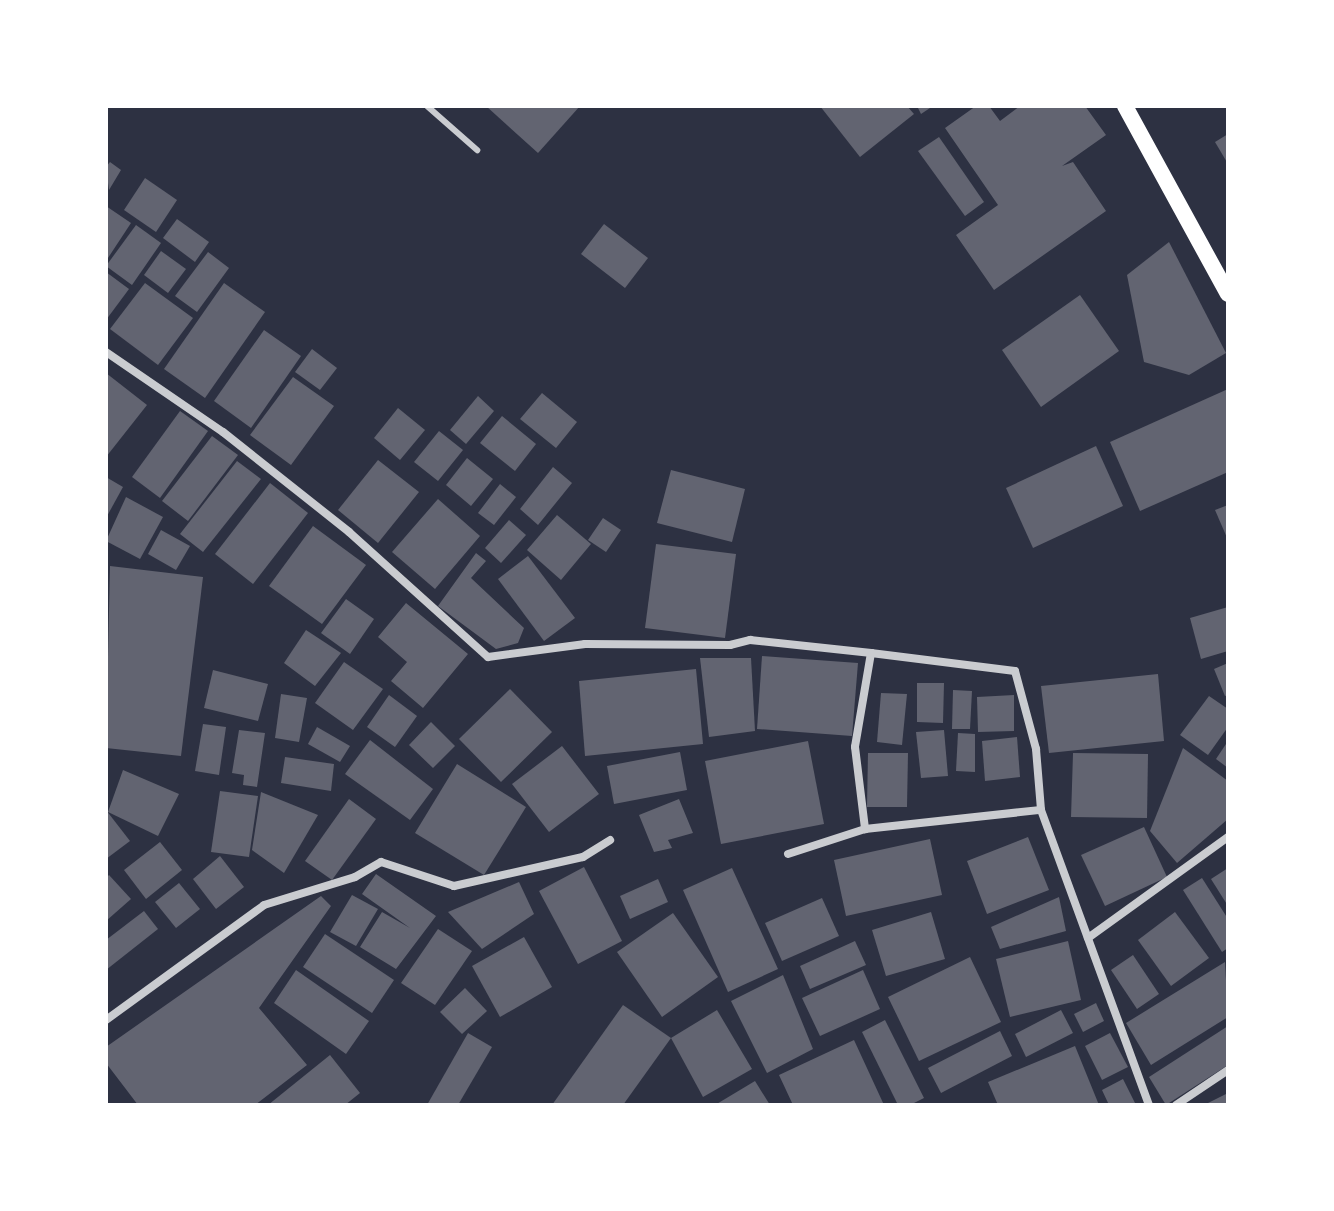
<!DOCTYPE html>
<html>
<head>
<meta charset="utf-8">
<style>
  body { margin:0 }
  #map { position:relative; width:1334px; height:1211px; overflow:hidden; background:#2d3142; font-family:Raleway,sans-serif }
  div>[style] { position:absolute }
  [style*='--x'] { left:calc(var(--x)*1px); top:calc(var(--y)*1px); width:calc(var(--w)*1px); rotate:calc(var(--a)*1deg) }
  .building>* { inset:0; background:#626471 }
  .service>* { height:6px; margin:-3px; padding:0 3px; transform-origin:3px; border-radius:3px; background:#caccd0 }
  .minor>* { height:8px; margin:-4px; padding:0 4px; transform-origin:4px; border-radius:4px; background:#caccd0 }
  .secondary>* { height:16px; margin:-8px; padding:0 8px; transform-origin:8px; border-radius:8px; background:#fff }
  span { translate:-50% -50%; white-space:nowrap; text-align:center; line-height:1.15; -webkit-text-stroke:7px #fff; paint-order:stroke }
  .frame { position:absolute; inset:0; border:108px solid #fff; pointer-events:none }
</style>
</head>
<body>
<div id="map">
  <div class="building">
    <i style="clip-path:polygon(486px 106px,580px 106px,538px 153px)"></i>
    <i style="clip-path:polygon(820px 106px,907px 106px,914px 114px,860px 157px)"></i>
    <i style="clip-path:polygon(917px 106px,933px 106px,921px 114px)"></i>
    <i style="clip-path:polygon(976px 106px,989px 106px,1000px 121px,1020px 106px,1085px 106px,1106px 135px,1062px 166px,1073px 162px,1106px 211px,994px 290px,956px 235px,998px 205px,945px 128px)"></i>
    <i style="clip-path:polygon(1228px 134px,1228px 164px,1215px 142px)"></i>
    <i style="clip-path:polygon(939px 137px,984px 202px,965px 216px,918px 151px)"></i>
    <i style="clip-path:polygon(110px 162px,121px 170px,109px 190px,106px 167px)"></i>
    <i style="clip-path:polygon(145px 178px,177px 200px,156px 232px,124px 210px)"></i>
    <i style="clip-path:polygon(106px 206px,131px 223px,106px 261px)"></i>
    <i style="clip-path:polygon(177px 219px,209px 242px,195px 262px,163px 238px)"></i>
    <i style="clip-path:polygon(604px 224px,648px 258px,625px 288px,581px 254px)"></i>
    <i style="clip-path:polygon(136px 225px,161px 243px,132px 285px,106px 266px)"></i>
    <i style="clip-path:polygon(1169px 242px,1226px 353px,1189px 375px,1144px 362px,1127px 275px)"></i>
    <i style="clip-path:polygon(161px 251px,186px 269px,168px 293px,144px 275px)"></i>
    <i style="clip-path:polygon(208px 252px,229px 268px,197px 312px,175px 296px)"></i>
    <i style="clip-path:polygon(106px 272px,129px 289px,106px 320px)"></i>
    <i style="clip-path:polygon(145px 283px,193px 318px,158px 365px,110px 329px)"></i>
    <i style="clip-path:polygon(224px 283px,265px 312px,205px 398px,164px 369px)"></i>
    <i style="clip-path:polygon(1080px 295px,1119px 351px,1041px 407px,1002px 350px)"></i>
    <i style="clip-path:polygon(264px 330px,301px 356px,251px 428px,214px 401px)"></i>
    <i style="clip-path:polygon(312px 349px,337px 368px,320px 390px,295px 372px)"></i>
    <i style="clip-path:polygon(106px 373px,147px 405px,106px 457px)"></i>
    <i style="clip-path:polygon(293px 377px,334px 406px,291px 465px,250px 435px)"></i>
    <i style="clip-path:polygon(1228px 389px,1228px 472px,1140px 511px,1110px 442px)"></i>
    <i style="clip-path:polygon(542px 393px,577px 422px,556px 448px,520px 419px)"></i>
    <i style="clip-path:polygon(478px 396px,494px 411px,466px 444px,450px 430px)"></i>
    <i style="clip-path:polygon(398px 408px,425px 430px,400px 460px,374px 438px)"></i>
    <i style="clip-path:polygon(180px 411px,208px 431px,160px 498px,132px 477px)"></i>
    <i style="clip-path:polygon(502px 416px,536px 444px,515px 471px,480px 443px)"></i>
    <i style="clip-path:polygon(439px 431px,463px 450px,438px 481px,414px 462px)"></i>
    <i style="clip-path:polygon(212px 436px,238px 455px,188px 521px,162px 501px)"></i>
    <i style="clip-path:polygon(1096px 446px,1123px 506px,1033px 548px,1006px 488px)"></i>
    <i style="clip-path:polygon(467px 458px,493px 479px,471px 506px,446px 485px)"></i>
    <i style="clip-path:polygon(378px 460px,419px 492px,378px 543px,338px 510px)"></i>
    <i style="clip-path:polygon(237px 461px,261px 479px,203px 552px,180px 534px)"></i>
    <i style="clip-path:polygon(553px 467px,572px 483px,538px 525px,520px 509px)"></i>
    <i style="clip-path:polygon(671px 470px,745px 489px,732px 542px,657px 523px)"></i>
    <i style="clip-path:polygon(106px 477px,123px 487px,106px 518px)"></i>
    <i style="clip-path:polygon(270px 483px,308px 513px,253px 584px,215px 554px)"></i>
    <i style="clip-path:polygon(500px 484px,516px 497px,494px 525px,478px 513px)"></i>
    <i style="clip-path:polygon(126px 497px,163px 517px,140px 559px,106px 541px)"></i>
    <i style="clip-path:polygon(438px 499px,480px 536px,435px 589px,392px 552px)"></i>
    <i style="clip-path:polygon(1228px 505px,1228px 540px,1215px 510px)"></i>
    <i style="clip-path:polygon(557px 515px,591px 544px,561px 580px,527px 550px)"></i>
    <i style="clip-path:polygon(603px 518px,621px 530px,606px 552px,588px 540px)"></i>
    <i style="clip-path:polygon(509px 520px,526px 535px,501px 563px,485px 548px)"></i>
    <i style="clip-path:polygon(313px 526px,366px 565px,322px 624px,269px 586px)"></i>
    <i style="clip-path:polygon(161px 530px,190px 546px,176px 570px,148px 554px)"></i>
    <i style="clip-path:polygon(656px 544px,736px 554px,725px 638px,645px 628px)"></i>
    <i style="clip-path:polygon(476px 553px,486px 561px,471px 578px,524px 628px,518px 643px,496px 649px,438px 606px)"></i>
    <i style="clip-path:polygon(528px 556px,575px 618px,544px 641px,498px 579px)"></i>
    <i style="clip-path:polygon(110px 566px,203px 577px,181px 756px,106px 748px)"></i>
    <i style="clip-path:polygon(346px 599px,374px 619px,350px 654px,321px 633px)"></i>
    <i style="clip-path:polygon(406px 603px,468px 654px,423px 708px,391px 681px,407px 662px,378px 637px)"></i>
    <i style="clip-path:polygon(1228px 607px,1228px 651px,1201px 659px,1190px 618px)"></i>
    <i style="clip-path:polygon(306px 630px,341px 653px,315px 686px,284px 663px)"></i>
    <i style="clip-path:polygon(762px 656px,858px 663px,852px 736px,757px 729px)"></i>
    <i style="clip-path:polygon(700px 658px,751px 658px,755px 731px,709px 737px)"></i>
    <i style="clip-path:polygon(344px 662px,383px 689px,353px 730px,315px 703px)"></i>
    <i style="clip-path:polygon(1228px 663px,1228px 695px,1225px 696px,1214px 669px)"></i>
    <i style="clip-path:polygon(696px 669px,703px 744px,585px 756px,579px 681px)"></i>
    <i style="clip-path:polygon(213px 670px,268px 684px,258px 721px,204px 708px)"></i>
    <i style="clip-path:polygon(1158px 674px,1164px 741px,1049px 753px,1041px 686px)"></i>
    <i style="clip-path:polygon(917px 683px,944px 683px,943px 723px,917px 722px)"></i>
    <i style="clip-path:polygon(510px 689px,552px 732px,501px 782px,459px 739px)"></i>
    <i style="clip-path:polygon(953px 690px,972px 691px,970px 729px,952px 729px)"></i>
    <i style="clip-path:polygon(881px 693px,907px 694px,902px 745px,877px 742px)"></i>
    <i style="clip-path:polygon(281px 694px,307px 698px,299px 742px,275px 738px)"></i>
    <i style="clip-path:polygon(389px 695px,417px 716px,395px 747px,367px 727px)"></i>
    <i style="clip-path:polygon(1014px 695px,1014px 731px,978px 732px,977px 697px)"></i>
    <i style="clip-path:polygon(1209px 696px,1228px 709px,1228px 727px,1208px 755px,1180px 735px)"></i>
    <i style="clip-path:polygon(431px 722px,455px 746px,433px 768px,409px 745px)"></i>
    <i style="clip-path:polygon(203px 724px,226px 727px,219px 775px,195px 771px)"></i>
    <i style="clip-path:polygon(317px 727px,350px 746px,340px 762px,308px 744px)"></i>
    <i style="clip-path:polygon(239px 730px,265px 733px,257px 787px,243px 785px,244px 775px,232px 773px)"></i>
    <i style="clip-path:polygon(944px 730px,948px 776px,921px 778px,916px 732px)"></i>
    <i style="clip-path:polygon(958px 733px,975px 734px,975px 772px,956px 771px)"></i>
    <i style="clip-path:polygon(1017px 737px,1020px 777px,985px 781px,982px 741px)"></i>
    <i style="clip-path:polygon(370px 740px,433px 789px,410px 820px,345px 774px)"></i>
    <i style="clip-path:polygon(808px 741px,824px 824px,721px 844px,705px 761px)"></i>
    <i style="clip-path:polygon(1228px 741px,1228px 768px,1216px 759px)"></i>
    <i style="clip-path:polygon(562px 746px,599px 794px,549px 832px,512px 784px)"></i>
    <i style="clip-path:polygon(1183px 748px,1228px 781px,1228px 819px,1177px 863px,1150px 831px)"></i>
    <i style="clip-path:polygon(680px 752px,687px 790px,614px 804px,607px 766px)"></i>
    <i style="clip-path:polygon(868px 753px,908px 753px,907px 807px,867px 807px)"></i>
    <i style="clip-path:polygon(1073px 753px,1148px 754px,1147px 818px,1071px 817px)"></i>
    <i style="clip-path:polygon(285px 757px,334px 764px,331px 791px,281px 783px)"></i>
    <i style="clip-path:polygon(457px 764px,526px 807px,484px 875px,415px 833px)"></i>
    <i style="clip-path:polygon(123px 770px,179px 794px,158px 836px,108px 812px)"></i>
    <i style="clip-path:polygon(220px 791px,258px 796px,249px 857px,211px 852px)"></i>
    <i style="clip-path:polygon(261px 792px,318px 815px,284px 873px,252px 850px)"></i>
    <i style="clip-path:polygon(349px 799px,376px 819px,332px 880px,305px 861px)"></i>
    <i style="clip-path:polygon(679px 799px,693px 833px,668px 840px,672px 848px,654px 852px,639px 815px)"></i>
    <i style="clip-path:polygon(106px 810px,130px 841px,106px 859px)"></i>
    <i style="clip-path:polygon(1144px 827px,1167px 877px,1105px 906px,1081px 855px)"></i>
    <i style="clip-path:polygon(1028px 837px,1049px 890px,987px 914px,967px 861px)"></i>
    <i style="clip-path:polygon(930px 839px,942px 895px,846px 916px,834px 860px)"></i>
    <i style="clip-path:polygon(160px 842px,182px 870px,146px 899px,124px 870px)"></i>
    <i style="clip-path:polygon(220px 856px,244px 887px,216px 909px,193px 879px)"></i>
    <i style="clip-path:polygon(584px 867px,622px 941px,578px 964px,539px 891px)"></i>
    <i style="clip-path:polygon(732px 868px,778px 969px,728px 992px,683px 890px)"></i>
    <i style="clip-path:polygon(1228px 868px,1228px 906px,1211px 879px)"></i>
    <i style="clip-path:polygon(376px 874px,436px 916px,396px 969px,360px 947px,382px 912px,410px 928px,362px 894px)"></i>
    <i style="clip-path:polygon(109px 875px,131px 899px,106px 921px,106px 878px)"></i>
    <i style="clip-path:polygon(1202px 878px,1228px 919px,1228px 948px,1222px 952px,1183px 890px)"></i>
    <i style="clip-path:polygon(658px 879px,668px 902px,630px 919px,620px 896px)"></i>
    <i style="clip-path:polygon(519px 882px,534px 914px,482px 949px,448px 912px)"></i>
    <i style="clip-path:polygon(179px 883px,200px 909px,176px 928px,155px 902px)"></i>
    <i style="clip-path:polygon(352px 895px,378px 909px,356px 946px,330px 932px)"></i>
    <i style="clip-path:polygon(321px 896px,331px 906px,259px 1008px,307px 1065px,255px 1105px,138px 1105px,106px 1063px,106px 1047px)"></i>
    <i style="clip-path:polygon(1059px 897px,1066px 931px,1000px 949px,991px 927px)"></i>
    <i style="clip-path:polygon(822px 898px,839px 936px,782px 961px,765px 923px)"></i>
    <i style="clip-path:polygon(144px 911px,158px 929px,106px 970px,106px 940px)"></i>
    <i style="clip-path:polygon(931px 912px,945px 959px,886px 976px,872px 930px)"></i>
    <i style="clip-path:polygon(1175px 912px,1209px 958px,1171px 986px,1138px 940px)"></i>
    <i style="clip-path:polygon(673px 913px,718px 977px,662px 1017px,617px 952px)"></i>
    <i style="clip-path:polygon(438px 929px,472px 951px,435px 1005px,401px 983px)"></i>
    <i style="clip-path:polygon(325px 934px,394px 980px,372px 1013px,303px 967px)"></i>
    <i style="clip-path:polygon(524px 937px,552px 987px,500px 1017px,472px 966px)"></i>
    <i style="clip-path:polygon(855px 941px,866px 965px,810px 989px,800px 966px)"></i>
    <i style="clip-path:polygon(1068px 941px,1081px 1000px,1010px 1017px,996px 959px)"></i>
    <i style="clip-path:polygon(1133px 955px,1159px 994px,1137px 1009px,1111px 970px)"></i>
    <i style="clip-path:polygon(970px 957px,1001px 1022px,919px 1061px,888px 997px)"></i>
    <i style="clip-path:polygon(1225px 962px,1228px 1017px,1151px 1065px,1126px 1023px)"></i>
    <i style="clip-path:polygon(296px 970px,369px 1021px,346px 1054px,274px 1003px)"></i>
    <i style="clip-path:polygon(863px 970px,880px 1009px,820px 1036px,802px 998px)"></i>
    <i style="clip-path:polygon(783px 975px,813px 1049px,767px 1073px,731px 1001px)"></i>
    <i style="clip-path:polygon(465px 988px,487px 1011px,462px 1034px,440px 1012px)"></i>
    <i style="clip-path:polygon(1096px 1003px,1104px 1021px,1083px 1032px,1074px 1014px)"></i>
    <i style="clip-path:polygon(623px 1005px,671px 1038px,623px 1105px,552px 1105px)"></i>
    <i style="clip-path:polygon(717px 1010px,752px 1069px,703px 1097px,671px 1038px)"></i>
    <i style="clip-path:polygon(1061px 1010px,1073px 1033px,1026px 1057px,1015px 1034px)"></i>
    <i style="clip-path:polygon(885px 1020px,924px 1098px,910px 1105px,898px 1105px,862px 1032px)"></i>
    <i style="clip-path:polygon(1228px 1026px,1228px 1065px,1166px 1105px,1149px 1077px)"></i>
    <i style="clip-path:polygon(1000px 1031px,1012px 1056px,941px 1093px,928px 1068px)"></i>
    <i style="clip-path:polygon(468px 1033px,492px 1047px,458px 1105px,427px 1105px)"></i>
    <i style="clip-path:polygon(1110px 1033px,1128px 1067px,1102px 1080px,1085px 1046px)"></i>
    <i style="clip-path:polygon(854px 1040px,884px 1105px,793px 1105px,779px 1075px)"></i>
    <i style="clip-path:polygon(1075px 1046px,1099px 1105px,998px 1105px,988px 1082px)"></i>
    <i style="clip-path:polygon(330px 1055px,360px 1093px,345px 1105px,268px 1105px)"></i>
    <i style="clip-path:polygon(1123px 1079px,1136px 1105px,1109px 1105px,1102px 1090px)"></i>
    <i style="clip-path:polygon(755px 1081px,770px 1105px,715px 1105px)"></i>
    <i style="clip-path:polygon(1228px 1093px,1228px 1105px,1204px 1105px)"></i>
  </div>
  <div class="service">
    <i style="--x:427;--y:106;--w:67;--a:41.3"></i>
  </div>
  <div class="minor">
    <i style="--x:106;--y:352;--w:142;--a:34.4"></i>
    <i style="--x:223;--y:432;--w:161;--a:38.4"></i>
    <i style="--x:349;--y:532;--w:187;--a:42"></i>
    <i style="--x:488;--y:657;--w:98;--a:-7.6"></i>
    <i style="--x:585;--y:644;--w:145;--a:0.4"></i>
    <i style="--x:730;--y:645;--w:21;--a:-14"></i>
    <i style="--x:750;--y:640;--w:122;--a:6.1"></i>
    <i style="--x:871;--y:653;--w:95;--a:99.7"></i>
    <i style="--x:855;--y:747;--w:83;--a:83"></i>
    <i style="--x:871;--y:653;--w:145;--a:7.1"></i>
    <i style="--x:1015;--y:671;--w:81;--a:74.9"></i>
    <i style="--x:1036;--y:749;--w:61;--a:85.3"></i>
    <i style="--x:788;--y:854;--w:81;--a:-18"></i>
    <i style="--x:865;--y:829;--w:177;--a:-6.2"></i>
    <i style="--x:1041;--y:810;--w:314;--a:69.9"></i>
    <i style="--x:1088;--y:938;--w:173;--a:-35.8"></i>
    <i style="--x:106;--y:1020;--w:195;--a:-36"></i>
    <i style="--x:264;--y:905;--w:95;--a:-17.1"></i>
    <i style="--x:355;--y:877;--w:30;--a:-30"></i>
    <i style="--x:381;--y:862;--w:77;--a:18.2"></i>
    <i style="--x:454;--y:886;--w:132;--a:-12.7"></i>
    <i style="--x:583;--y:857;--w:32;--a:-32"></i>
    <i style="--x:1176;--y:1105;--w:63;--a:-33.9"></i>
  </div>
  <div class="secondary">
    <i style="--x:1125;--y:106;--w:214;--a:61.3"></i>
  </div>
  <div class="frame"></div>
</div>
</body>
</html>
